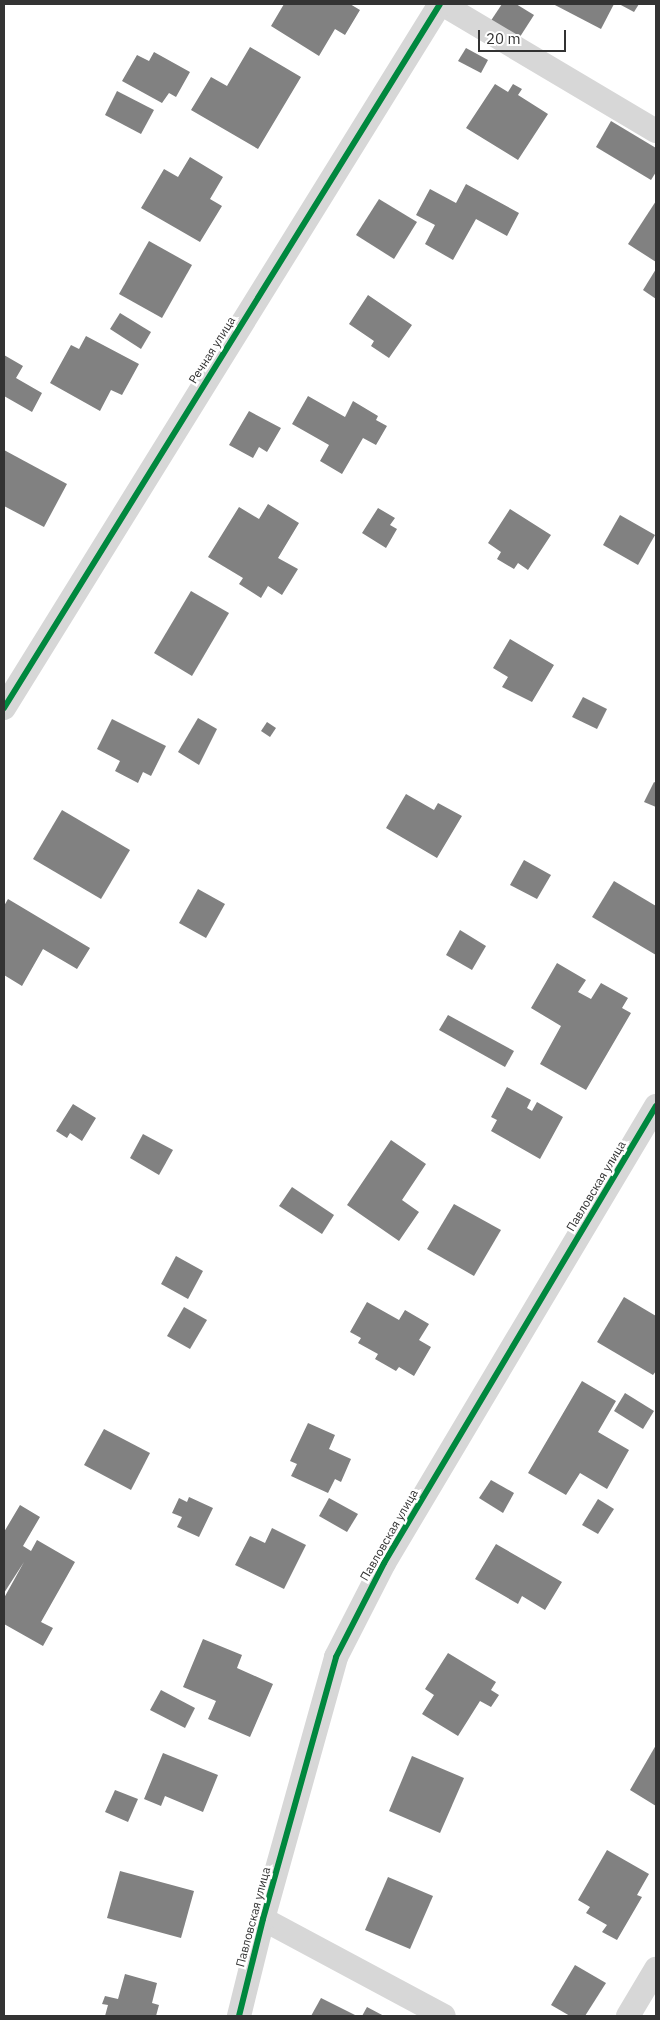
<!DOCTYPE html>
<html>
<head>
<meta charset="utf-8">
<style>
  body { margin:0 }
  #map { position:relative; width:660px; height:2020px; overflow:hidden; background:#fff; font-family:"IBM Plex Sans",sans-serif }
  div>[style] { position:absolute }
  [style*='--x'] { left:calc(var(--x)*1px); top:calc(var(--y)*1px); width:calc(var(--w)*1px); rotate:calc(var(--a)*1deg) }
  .building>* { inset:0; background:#818181 }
  .street>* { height:24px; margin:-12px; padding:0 12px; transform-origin:12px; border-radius:12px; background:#d7d7d7 }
  .cycleway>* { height:6px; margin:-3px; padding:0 3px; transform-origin:3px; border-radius:3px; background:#00873e }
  span { translate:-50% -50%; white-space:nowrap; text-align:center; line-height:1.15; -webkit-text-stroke:5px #fff; paint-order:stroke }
  .street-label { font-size:12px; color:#333 }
  .frame { position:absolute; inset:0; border:5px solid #333; pointer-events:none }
  .scale { position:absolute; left:478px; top:30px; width:88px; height:22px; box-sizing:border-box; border:2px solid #333; border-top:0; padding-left:6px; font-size:15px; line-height:18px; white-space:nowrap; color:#333; -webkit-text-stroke:4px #fff; paint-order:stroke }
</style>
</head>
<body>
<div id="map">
  <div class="building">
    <i style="clip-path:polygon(284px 4px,350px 4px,360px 10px,345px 35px,335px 29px,319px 56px,271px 26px)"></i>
    <i style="clip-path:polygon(502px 4px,516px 4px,534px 15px,516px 43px,488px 25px)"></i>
    <i style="clip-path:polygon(553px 4px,614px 4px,601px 29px)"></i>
    <i style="clip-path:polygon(619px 4px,639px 4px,634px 12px)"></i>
    <i style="clip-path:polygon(250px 47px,301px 77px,258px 149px,191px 110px,211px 77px,227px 86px)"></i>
    <i style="clip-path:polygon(466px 48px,488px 60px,481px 73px,458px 61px)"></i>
    <i style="clip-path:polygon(154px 52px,190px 72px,176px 97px,169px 93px,162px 103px,122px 81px,137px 55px,149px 61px)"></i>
    <i style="clip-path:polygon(495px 84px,508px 92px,513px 84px,522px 89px,518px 95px,548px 114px,518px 160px,466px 128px)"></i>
    <i style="clip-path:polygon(117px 91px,154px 110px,141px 134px,105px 115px)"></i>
    <i style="clip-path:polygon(611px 121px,656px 148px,656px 172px,651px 180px,596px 147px)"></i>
    <i style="clip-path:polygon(190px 157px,223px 177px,210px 199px,222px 206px,200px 242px,141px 208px,164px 169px,178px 177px)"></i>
    <i style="clip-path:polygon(466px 184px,519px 213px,507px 236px,476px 219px,453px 260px,425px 244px,435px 225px,416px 215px,430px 189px,456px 203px)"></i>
    <i style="clip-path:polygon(379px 199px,417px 222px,394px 259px,356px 235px)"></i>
    <i style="clip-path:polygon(656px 201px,656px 262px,628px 244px)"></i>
    <i style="clip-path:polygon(149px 241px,192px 265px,162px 318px,119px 294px)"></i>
    <i style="clip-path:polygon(656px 269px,656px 299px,643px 290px)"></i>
    <i style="clip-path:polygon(368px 295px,412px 325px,389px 358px,371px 346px,374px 341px,349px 324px)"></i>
    <i style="clip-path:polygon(120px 313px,151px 332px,141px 349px,110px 329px)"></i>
    <i style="clip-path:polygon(86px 336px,139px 364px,122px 395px,111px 390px,100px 411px,50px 383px,71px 345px,79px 349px)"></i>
    <i style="clip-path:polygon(4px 355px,23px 366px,16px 378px,42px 393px,32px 412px,4px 396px)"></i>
    <i style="clip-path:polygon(308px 396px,345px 417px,353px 401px,378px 416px,376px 420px,387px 426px,376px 445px,363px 438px,342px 474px,320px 461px,329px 445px,292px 424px)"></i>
    <i style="clip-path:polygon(249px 411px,281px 428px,267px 452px,259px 447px,253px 458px,229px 445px)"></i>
    <i style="clip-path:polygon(4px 450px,67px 484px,44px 527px,4px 506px)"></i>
    <i style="clip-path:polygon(268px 504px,299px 523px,278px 558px,298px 569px,282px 595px,268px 586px,261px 598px,239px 584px,243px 578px,208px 557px,239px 507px,259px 519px)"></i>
    <i style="clip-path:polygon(378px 508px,395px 518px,390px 525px,397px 529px,386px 548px,362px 533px)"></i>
    <i style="clip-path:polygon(510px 509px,551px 535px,528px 570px,518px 563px,514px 569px,497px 559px,501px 552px,488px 543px)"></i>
    <i style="clip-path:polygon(620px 515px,655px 535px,638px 565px,603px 545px)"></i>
    <i style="clip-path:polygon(191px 591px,229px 613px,192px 676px,154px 653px)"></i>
    <i style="clip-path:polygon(510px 639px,554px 665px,532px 702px,502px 687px,508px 677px,493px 668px)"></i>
    <i style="clip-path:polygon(583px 697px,607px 709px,597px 729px,572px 717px)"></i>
    <i style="clip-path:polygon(198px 718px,217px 729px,199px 765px,178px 752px)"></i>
    <i style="clip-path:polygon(112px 719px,166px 746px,151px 776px,143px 772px,138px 783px,115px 771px,120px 761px,97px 749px)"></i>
    <i style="clip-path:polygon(267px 722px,276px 728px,270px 737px,261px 731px)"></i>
    <i style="clip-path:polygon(654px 782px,656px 783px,656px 807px,644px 802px)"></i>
    <i style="clip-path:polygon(406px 794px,434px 810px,438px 803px,462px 816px,437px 858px,386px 828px)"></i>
    <i style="clip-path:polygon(62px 810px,130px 850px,101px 899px,33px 859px)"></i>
    <i style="clip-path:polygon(524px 860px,551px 875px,537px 899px,510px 885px)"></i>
    <i style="clip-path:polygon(614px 881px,656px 906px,656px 955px,592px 917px)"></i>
    <i style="clip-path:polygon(198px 889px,225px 904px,206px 938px,179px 923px)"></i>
    <i style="clip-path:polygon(8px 899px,90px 948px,77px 969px,43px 949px,22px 986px,4px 975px,4px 906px)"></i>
    <i style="clip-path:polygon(460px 930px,486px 946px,472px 970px,446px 955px)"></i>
    <i style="clip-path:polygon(557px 963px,586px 980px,578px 992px,591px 999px,601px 983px,628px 998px,622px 1008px,631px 1013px,586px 1090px,540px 1064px,561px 1026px,531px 1008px)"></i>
    <i style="clip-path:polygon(448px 1015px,514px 1051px,505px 1067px,439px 1030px)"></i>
    <i style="clip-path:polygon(507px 1087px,531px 1100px,527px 1108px,532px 1111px,537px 1102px,563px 1117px,540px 1159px,491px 1131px,497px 1120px,491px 1117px)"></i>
    <i style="clip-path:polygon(73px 1104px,96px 1118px,82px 1141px,70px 1133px,67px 1138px,56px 1131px)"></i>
    <i style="clip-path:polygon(143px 1134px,173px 1150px,159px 1175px,130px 1158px)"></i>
    <i style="clip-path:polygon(391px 1140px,426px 1164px,402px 1200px,419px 1212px,399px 1241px,347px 1205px)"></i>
    <i style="clip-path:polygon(292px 1187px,334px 1215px,322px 1234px,279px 1206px)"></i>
    <i style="clip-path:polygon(454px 1204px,501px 1230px,474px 1276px,427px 1249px)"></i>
    <i style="clip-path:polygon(176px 1256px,203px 1271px,188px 1299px,161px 1284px)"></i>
    <i style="clip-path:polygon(624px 1297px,656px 1316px,656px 1371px,653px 1375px,597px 1342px)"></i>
    <i style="clip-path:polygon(367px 1302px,399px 1320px,405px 1310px,429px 1324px,419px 1340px,431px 1347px,414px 1376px,399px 1367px,396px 1371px,375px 1359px,378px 1354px,358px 1343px,361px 1338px,350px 1332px)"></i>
    <i style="clip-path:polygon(184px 1307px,207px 1320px,190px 1349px,167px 1336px)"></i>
    <i style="clip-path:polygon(582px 1381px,616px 1401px,598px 1432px,629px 1450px,607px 1489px,580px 1473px,566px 1495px,528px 1473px)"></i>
    <i style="clip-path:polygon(625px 1393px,654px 1411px,643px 1429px,614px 1411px)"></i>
    <i style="clip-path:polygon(308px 1423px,335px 1435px,329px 1449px,351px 1459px,341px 1482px,335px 1479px,328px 1493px,291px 1476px,297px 1464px,290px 1461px)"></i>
    <i style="clip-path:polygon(104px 1429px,150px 1453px,131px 1490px,84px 1465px)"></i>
    <i style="clip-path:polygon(491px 1480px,514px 1493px,503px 1513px,479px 1498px)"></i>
    <i style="clip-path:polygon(189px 1497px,213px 1508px,199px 1537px,177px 1527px,182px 1517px,172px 1513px,179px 1498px,187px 1502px)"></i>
    <i style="clip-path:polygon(329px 1498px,358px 1514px,347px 1532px,319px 1516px)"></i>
    <i style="clip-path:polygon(598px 1499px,614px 1509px,598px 1534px,582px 1525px)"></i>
    <i style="clip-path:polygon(20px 1505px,40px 1517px,23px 1546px,31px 1551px,37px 1540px,75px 1562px,41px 1622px,53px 1628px,43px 1646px,4px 1624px,4px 1598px,24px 1562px,4px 1593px,4px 1532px)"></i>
    <i style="clip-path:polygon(272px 1528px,306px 1545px,284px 1589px,235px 1565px,250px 1536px,265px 1543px)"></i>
    <i style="clip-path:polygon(496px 1544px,562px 1582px,545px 1610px,522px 1596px,518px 1604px,475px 1579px)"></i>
    <i style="clip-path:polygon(203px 1639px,242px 1655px,237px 1668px,273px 1684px,250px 1737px,208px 1719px,216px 1701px,183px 1687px)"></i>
    <i style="clip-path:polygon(448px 1653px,496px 1682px,491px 1690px,499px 1695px,491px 1707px,480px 1701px,458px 1736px,422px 1714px,434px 1695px,425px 1689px)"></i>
    <i style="clip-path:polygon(161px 1690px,195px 1708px,185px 1728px,150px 1710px)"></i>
    <i style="clip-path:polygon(656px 1745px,656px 1806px,630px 1790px)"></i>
    <i style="clip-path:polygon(163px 1753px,218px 1775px,203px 1812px,165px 1796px,161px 1806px,144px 1799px)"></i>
    <i style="clip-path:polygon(412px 1756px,464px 1778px,440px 1833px,389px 1811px)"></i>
    <i style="clip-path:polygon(115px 1790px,138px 1799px,128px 1822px,105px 1812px)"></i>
    <i style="clip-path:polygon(607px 1850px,649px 1874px,637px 1895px,642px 1897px,617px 1940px,602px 1932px,607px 1925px,586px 1913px,590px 1907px,578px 1900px)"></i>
    <i style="clip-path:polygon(120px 1871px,194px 1891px,181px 1938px,107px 1918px)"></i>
    <i style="clip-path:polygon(388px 1877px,433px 1896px,410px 1949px,365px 1930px)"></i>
    <i style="clip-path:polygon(575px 1965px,606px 1983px,585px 2016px,570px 2016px,551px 2005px)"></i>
    <i style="clip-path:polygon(125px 1974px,157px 1983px,152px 2003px,159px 2005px,156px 2016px,105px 2016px,108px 2005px,102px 2004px,105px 1996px,118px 1999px)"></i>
    <i style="clip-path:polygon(321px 1998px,357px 2016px,311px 2016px)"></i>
    <i style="clip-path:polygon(367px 2007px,384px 2016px,362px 2016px)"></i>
  </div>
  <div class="street">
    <i style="--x:442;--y:4;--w:249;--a:30.7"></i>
    <i style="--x:4;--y:708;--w:828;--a:-58.23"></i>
    <i style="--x:263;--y:1919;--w:205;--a:28.2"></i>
    <i style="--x:239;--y:2016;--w:100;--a:-76.1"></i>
    <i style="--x:263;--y:1919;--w:272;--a:-74.4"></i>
    <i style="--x:336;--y:1657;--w:106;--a:-62.9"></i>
    <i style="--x:384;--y:1563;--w:532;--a:-59.24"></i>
    <i style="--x:628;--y:2016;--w:55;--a:-59.2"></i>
  </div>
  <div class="cycleway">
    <i style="--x:4;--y:708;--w:828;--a:-58.23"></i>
    <i style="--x:239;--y:2016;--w:100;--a:-76.1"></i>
    <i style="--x:263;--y:1919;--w:272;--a:-74.4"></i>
    <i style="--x:336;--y:1657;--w:106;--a:-62.9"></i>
    <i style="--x:384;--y:1563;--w:532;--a:-59.24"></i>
  </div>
  <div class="street-label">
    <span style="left:212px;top:350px;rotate:-58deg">Речная улица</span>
    <span style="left:596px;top:1186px;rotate:-59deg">Павловская улица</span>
    <span style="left:389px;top:1535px;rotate:-60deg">Павловская улица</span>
    <span style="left:253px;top:1917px;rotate:-75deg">Павловская улица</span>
  </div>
  <div class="frame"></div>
  <div class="scale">20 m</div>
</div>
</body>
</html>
